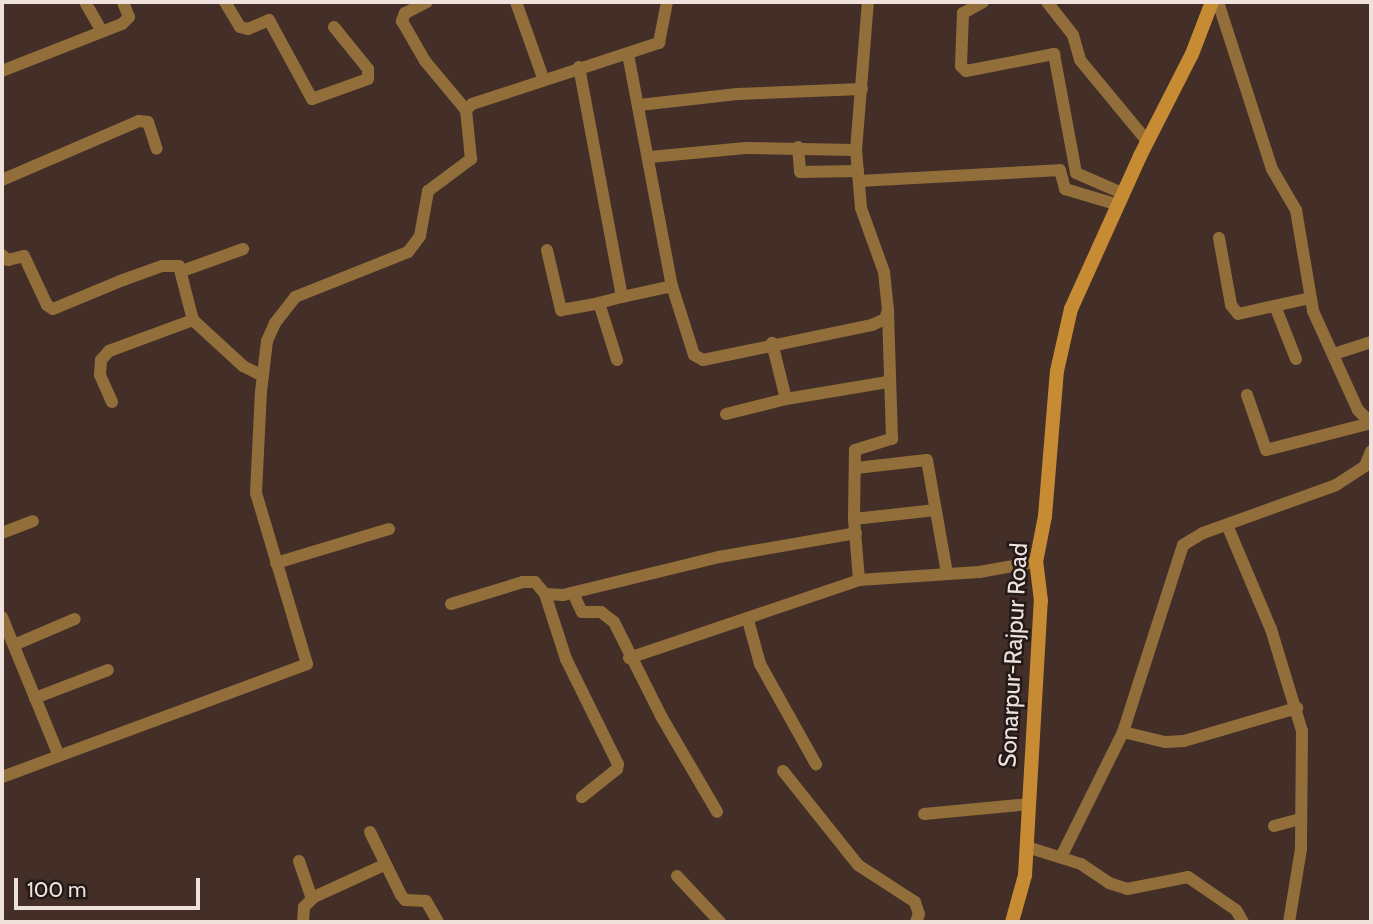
<!DOCTYPE html>
<html>
<head>
<meta charset="utf-8">
<style>
  body { margin:0 }
  #map { position:relative; width:1373px; height:924px; overflow:hidden; background:#432f28; font-family:Cabin,sans-serif }
  div>[style] { position:absolute }
  [style*='--x'] { left:calc(var(--x)*1px); top:calc(var(--y)*1px); width:calc(var(--w)*1px); rotate:calc(var(--a)*1deg) }
  .street>* { height:12px; margin:-6px; padding:0 6px; transform-origin:6px; border-radius:6px; background:#926e3b }
  .secondary>* { height:14px; margin:-7px; padding:0 7px; transform-origin:7px; border-radius:7px; background:#c78c33 }
  span { translate:-50% -50%; white-space:nowrap; text-align:center; line-height:1.15; -webkit-text-stroke:5px #231a17; paint-order:stroke }
  .street-label { font-size:24px; color:#efe2dd }
  .frame { position:absolute; inset:0; border:4px solid #efe2dd; pointer-events:none }
  .scale { position:absolute; left:14px; top:878px; width:186px; height:32px; box-sizing:border-box; border:4px solid #efe2dd; border-top:0; padding-left:9px; font-size:21px; line-height:24px; white-space:nowrap; color:#efe2dd; -webkit-text-stroke:5px #231a17; paint-order:stroke }
</style>
</head>
<body>
<div id="map">
  <div class="street">
    <i style="--x:85;--y:2;--w:34;--a:60"></i>
    <i style="--x:225;--y:2;--w:29;--a:59"></i>
    <i style="--x:240;--y:27;--w:8;--a:14"></i>
    <i style="--x:248;--y:29;--w:23;--a:-23"></i>
    <i style="--x:269;--y:20;--w:90;--a:61.4"></i>
    <i style="--x:312;--y:99;--w:59;--a:-19.7"></i>
    <i style="--x:368;--y:79;--w:10;--a:-90"></i>
    <i style="--x:368;--y:69;--w:54;--a:-129"></i>
    <i style="--x:427;--y:2;--w:25;--a:153"></i>
    <i style="--x:405;--y:13;--w:9;--a:111"></i>
    <i style="--x:402;--y:21;--w:46;--a:60.1"></i>
    <i style="--x:425;--y:61;--w:64;--a:50.1"></i>
    <i style="--x:516;--y:2;--w:81;--a:70.4"></i>
    <i style="--x:983;--y:2;--w:23;--a:151"></i>
    <i style="--x:963;--y:13;--w:53;--a:92.2"></i>
    <i style="--x:961;--y:66;--w:7;--a:45"></i>
    <i style="--x:966;--y:71;--w:90;--a:-10.9"></i>
    <i style="--x:1054;--y:54;--w:121;--a:79.5"></i>
    <i style="--x:1076;--y:173;--w:52;--a:23.6"></i>
    <i style="--x:1047;--y:2;--w:42;--a:51.8"></i>
    <i style="--x:1073;--y:35;--w:26;--a:74"></i>
    <i style="--x:1080;--y:60;--w:105;--a:50.4"></i>
    <i style="--x:1218;--y:2;--w:176;--a:72.1"></i>
    <i style="--x:1272;--y:169;--w:48;--a:59.7"></i>
    <i style="--x:1296;--y:210;--w:102;--a:80.4"></i>
    <i style="--x:1313;--y:311;--w:109;--a:65.6"></i>
    <i style="--x:1358;--y:410;--w:18;--a:45"></i>
    <i style="--x:628;--y:54;--w:236;--a:79.3"></i>
    <i style="--x:672;--y:286;--w:72;--a:72.3"></i>
    <i style="--x:694;--y:355;--w:10;--a:29"></i>
    <i style="--x:703;--y:360;--w:173;--a:-11.7"></i>
    <i style="--x:872;--y:325;--w:14;--a:-25"></i>
    <i style="--x:885;--y:319;--w:9;--a:-72"></i>
    <i style="--x:888;--y:310;--w:38;--a:-96"></i>
    <i style="--x:884;--y:272;--w:68;--a:-109.8"></i>
    <i style="--x:861;--y:208;--w:58;--a:-94.9"></i>
    <i style="--x:856;--y:150;--w:148;--a:-85.4"></i>
    <i style="--x:579;--y:67;--w:234;--a:79.4"></i>
    <i style="--x:622;--y:297;--w:51;--a:-12.4"></i>
    <i style="--x:2;--y:71;--w:129;--a:-21.4"></i>
    <i style="--x:122;--y:24;--w:10;--a:-45"></i>
    <i style="--x:129;--y:17;--w:16;--a:-112"></i>
    <i style="--x:639;--y:105;--w:99;--a:-6.4"></i>
    <i style="--x:737;--y:94;--w:125;--a:-2.3"></i>
    <i style="--x:798;--y:147;--w:25;--a:85"></i>
    <i style="--x:800;--y:172;--w:58;--a:-1"></i>
    <i style="--x:650;--y:157;--w:96;--a:-5.4"></i>
    <i style="--x:746;--y:148;--w:110;--a:1"></i>
    <i style="--x:2;--y:180;--w:149;--a:-23.3"></i>
    <i style="--x:139;--y:121;--w:9;--a:6"></i>
    <i style="--x:148;--y:122;--w:28;--a:72"></i>
    <i style="--x:859;--y:181;--w:201;--a:-3.1"></i>
    <i style="--x:1060;--y:170;--w:20;--a:75"></i>
    <i style="--x:1065;--y:189;--w:56;--a:16.5"></i>
    <i style="--x:1219;--y:238;--w:68;--a:79.8"></i>
    <i style="--x:1231;--y:305;--w:11;--a:52"></i>
    <i style="--x:1238;--y:314;--w:74;--a:-12.5"></i>
    <i style="--x:547;--y:250;--w:62;--a:76.9"></i>
    <i style="--x:561;--y:310;--w:39;--a:-10"></i>
    <i style="--x:2;--y:255;--w:8;--a:40"></i>
    <i style="--x:8;--y:260;--w:16;--a:-14"></i>
    <i style="--x:24;--y:256;--w:54;--a:64.9"></i>
    <i style="--x:47;--y:305;--w:7;--a:34"></i>
    <i style="--x:53;--y:309;--w:76;--a:-22.5"></i>
    <i style="--x:123;--y:280;--w:41;--a:-19.7"></i>
    <i style="--x:162;--y:266;--w:17;--a:0"></i>
    <i style="--x:179;--y:266;--w:56;--a:75.5"></i>
    <i style="--x:193;--y:320;--w:68;--a:42.6"></i>
    <i style="--x:243;--y:366;--w:22;--a:27"></i>
    <i style="--x:182;--y:271;--w:65;--a:-19.8"></i>
    <i style="--x:1275;--y:306;--w:57;--a:68.4"></i>
    <i style="--x:1334;--y:354;--w:39;--a:-18"></i>
    <i style="--x:617;--y:360;--w:60;--a:-107.5"></i>
    <i style="--x:599;--y:303;--w:24;--a:-15"></i>
    <i style="--x:1247;--y:395;--w:58;--a:70.9"></i>
    <i style="--x:1266;--y:450;--w:108;--a:-14.4"></i>
    <i style="--x:786;--y:399;--w:103;--a:-9.5"></i>
    <i style="--x:112;--y:402;--w:30;--a:-114"></i>
    <i style="--x:100;--y:375;--w:15;--a:-86"></i>
    <i style="--x:101;--y:360;--w:12;--a:-48"></i>
    <i style="--x:109;--y:351;--w:90;--a:-20.3"></i>
    <i style="--x:726;--y:414;--w:62;--a:-14"></i>
    <i style="--x:786;--y:399;--w:58;--a:-104"></i>
    <i style="--x:856;--y:468;--w:71;--a:-6.4"></i>
    <i style="--x:927;--y:460;--w:115;--a:80"></i>
    <i style="--x:854;--y:519;--w:69;--a:-89.2"></i>
    <i style="--x:855;--y:450;--w:39;--a:-17"></i>
    <i style="--x:892;--y:439;--w:129;--a:-91.8"></i>
    <i style="--x:1227;--y:525;--w:113;--a:67.1"></i>
    <i style="--x:1271;--y:629;--w:107;--a:73.1"></i>
    <i style="--x:1302;--y:731;--w:118;--a:90.5"></i>
    <i style="--x:1301;--y:849;--w:74;--a:99.3"></i>
    <i style="--x:2;--y:533;--w:33;--a:-21"></i>
    <i style="--x:276;--y:563;--w:118;--a:-16.7"></i>
    <i style="--x:859;--y:580;--w:61;--a:-94.7"></i>
    <i style="--x:854;--y:519;--w:82;--a:-6.3"></i>
    <i style="--x:573;--y:593;--w:21;--a:65"></i>
    <i style="--x:582;--y:612;--w:19;--a:0"></i>
    <i style="--x:601;--y:612;--w:16;--a:38"></i>
    <i style="--x:614;--y:622;--w:105;--a:63.4"></i>
    <i style="--x:661;--y:716;--w:111;--a:59.7"></i>
    <i style="--x:545;--y:594;--w:68;--a:72.1"></i>
    <i style="--x:566;--y:659;--w:117;--a:63.7"></i>
    <i style="--x:618;--y:764;--w:5;--a:101"></i>
    <i style="--x:617;--y:769;--w:45;--a:141.3"></i>
    <i style="--x:451;--y:604;--w:75;--a:-17"></i>
    <i style="--x:523;--y:582;--w:12;--a:0"></i>
    <i style="--x:535;--y:582;--w:16;--a:50"></i>
    <i style="--x:545;--y:594;--w:18;--a:3"></i>
    <i style="--x:563;--y:595;--w:161;--a:-13.7"></i>
    <i style="--x:719;--y:557;--w:139;--a:-9.9"></i>
    <i style="--x:2;--y:617;--w:150;--a:67.7"></i>
    <i style="--x:748;--y:620;--w:46;--a:74.7"></i>
    <i style="--x:760;--y:664;--w:115;--a:60.8"></i>
    <i style="--x:14;--y:645;--w:66;--a:-23.1"></i>
    <i style="--x:629;--y:658;--w:243;--a:-18.7"></i>
    <i style="--x:859;--y:580;--w:120;--a:-3.8"></i>
    <i style="--x:979;--y:572;--w:58;--a:-10"></i>
    <i style="--x:35;--y:698;--w:78;--a:-21"></i>
    <i style="--x:1123;--y:732;--w:43;--a:13.4"></i>
    <i style="--x:1165;--y:742;--w:19;--a:-3"></i>
    <i style="--x:1184;--y:741;--w:118;--a:-16.3"></i>
    <i style="--x:783;--y:771;--w:120;--a:51.4"></i>
    <i style="--x:858;--y:865;--w:68;--a:33"></i>
    <i style="--x:915;--y:902;--w:13;--a:72"></i>
    <i style="--x:919;--y:914;--w:9;--a:111"></i>
    <i style="--x:2;--y:777;--w:325;--a:-20.3"></i>
    <i style="--x:307;--y:664;--w:178;--a:-106.6"></i>
    <i style="--x:256;--y:493;--w:101;--a:-87.2"></i>
    <i style="--x:261;--y:392;--w:51;--a:-83.3"></i>
    <i style="--x:267;--y:341;--w:20;--a:-66"></i>
    <i style="--x:275;--y:323;--w:33;--a:-52"></i>
    <i style="--x:295;--y:297;--w:122;--a:-21.7"></i>
    <i style="--x:408;--y:252;--w:20;--a:-53"></i>
    <i style="--x:420;--y:236;--w:46;--a:-79.9"></i>
    <i style="--x:428;--y:191;--w:54;--a:-36.7"></i>
    <i style="--x:471;--y:159;--w:49;--a:-95.8"></i>
    <i style="--x:466;--y:110;--w:8;--a:-45"></i>
    <i style="--x:472;--y:104;--w:197;--a:-18.1"></i>
    <i style="--x:659;--y:43;--w:42;--a:-79"></i>
    <i style="--x:924;--y:814;--w:105;--a:-5.4"></i>
    <i style="--x:1274;--y:826;--w:28;--a:-15"></i>
    <i style="--x:370;--y:832;--w:70;--a:63.8"></i>
    <i style="--x:401;--y:895;--w:6;--a:51"></i>
    <i style="--x:405;--y:900;--w:21;--a:3"></i>
    <i style="--x:426;--y:901;--w:24;--a:60"></i>
    <i style="--x:1027;--y:847;--w:57;--a:17.5"></i>
    <i style="--x:1081;--y:864;--w:34;--a:34"></i>
    <i style="--x:1109;--y:883;--w:19;--a:18"></i>
    <i style="--x:1127;--y:889;--w:62;--a:-11.1"></i>
    <i style="--x:1188;--y:877;--w:58;--a:34.5"></i>
    <i style="--x:1236;--y:910;--w:14;--a:60"></i>
    <i style="--x:1061;--y:857;--w:140;--a:-63.6"></i>
    <i style="--x:1123;--y:732;--w:196;--a:-72.2"></i>
    <i style="--x:1183;--y:545;--w:23;--a:-31"></i>
    <i style="--x:1203;--y:533;--w:141;--a:-19.8"></i>
    <i style="--x:1336;--y:485;--w:35;--a:-33"></i>
    <i style="--x:1365;--y:466;--w:16;--a:-68"></i>
    <i style="--x:299;--y:861;--w:40;--a:71.1"></i>
    <i style="--x:677;--y:876;--w:63;--a:46.9"></i>
    <i style="--x:303;--y:922;--w:15;--a:-86"></i>
    <i style="--x:304;--y:907;--w:14;--a:-45"></i>
    <i style="--x:314;--y:897;--w:77;--a:-24.6"></i>
  </div>
  <div class="secondary">
    <i style="--x:1012;--y:922;--w:49;--a:-74.5"></i>
    <i style="--x:1025;--y:875;--w:274;--a:-86.7"></i>
    <i style="--x:1041;--y:601;--w:39;--a:-97"></i>
    <i style="--x:1036;--y:562;--w:47;--a:-78.9"></i>
    <i style="--x:1045;--y:516;--w:145;--a:-85.3"></i>
    <i style="--x:1057;--y:371;--w:64;--a:-77.3"></i>
    <i style="--x:1071;--y:309;--w:168;--a:-65.7"></i>
    <i style="--x:1140;--y:156;--w:114;--a:-63"></i>
    <i style="--x:1192;--y:54;--w:56;--a:-69"></i>
  </div>
  <div class="street-label">
    <span style="left:1013px;top:655px;rotate:-87deg">Sonarpur-Rajpur Road</span>
  </div>
  <div class="frame"></div>
  <div class="scale">100 m</div>
</div>
</body>
</html>
